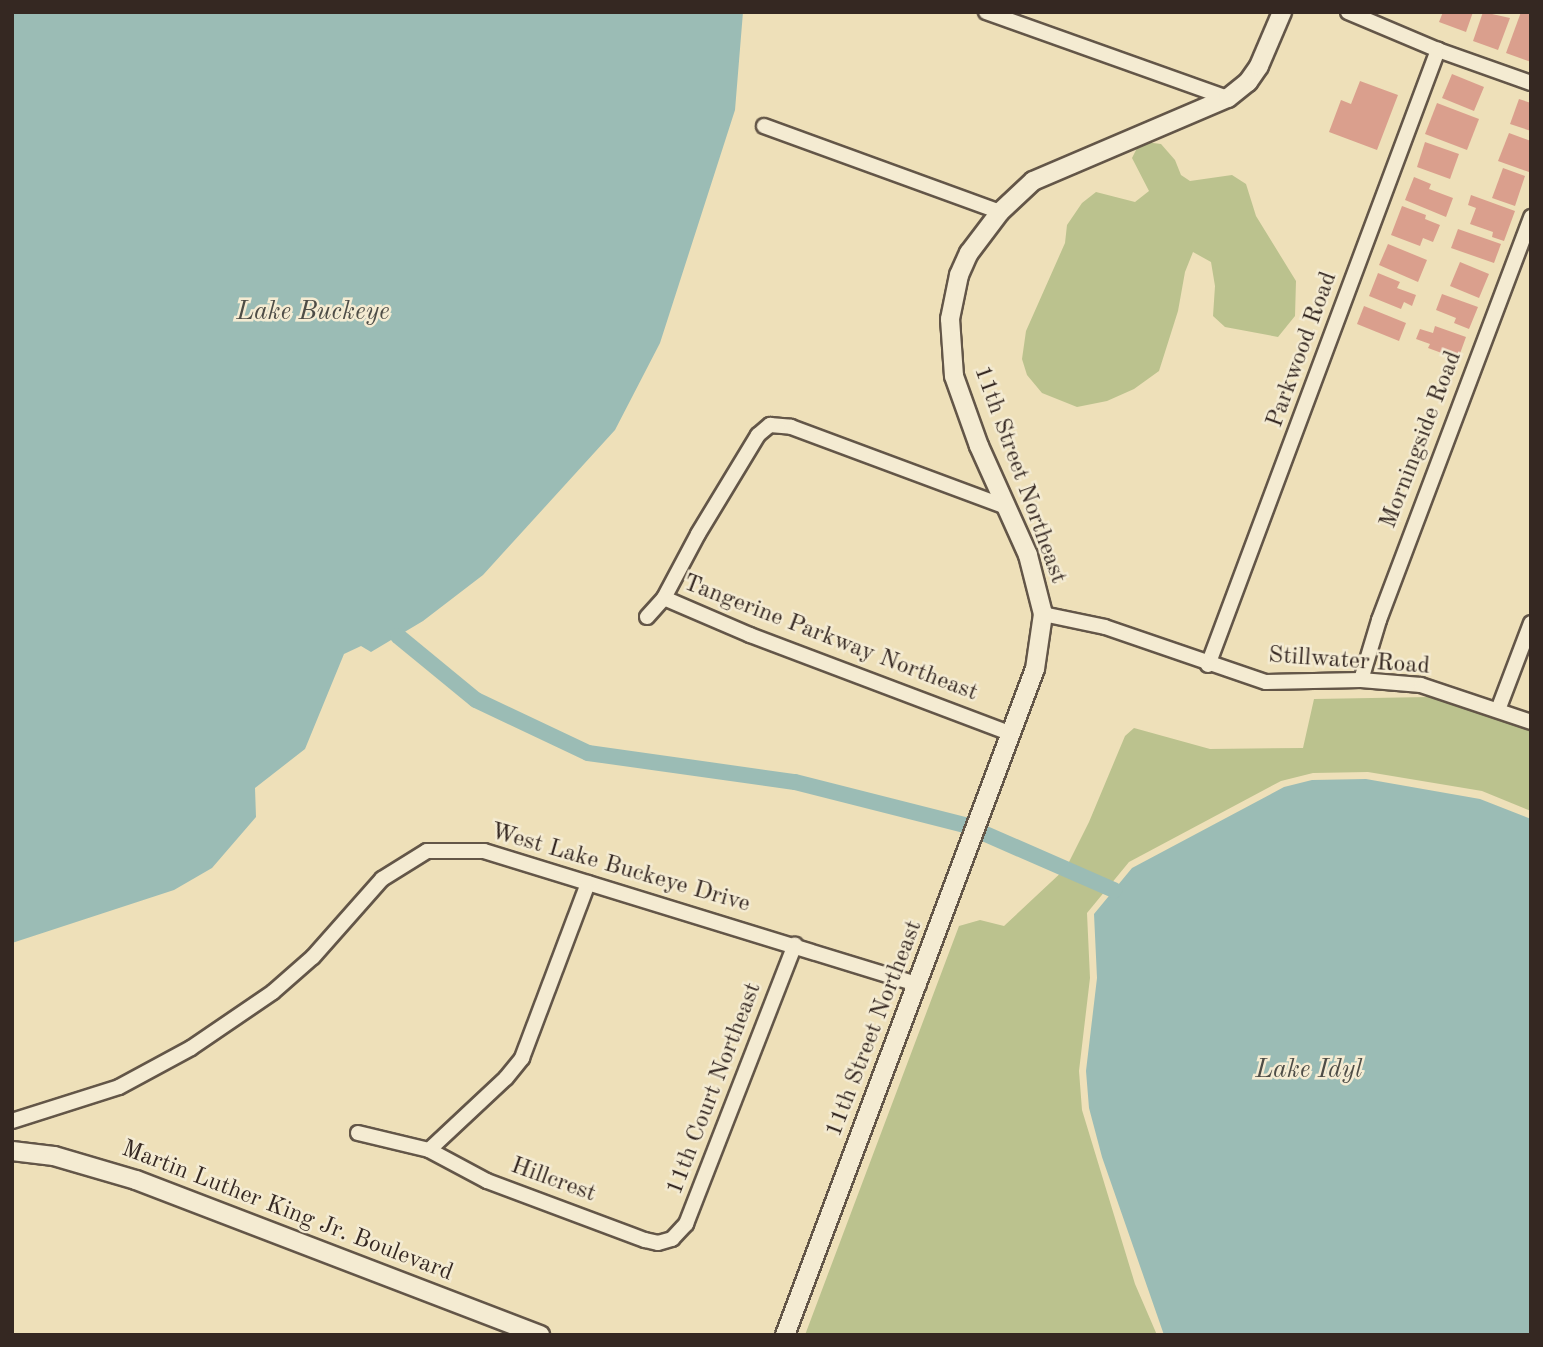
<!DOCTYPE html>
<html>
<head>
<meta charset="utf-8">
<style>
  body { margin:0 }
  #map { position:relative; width:1543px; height:1347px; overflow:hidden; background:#eee0b9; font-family:"Old Standard TT",serif }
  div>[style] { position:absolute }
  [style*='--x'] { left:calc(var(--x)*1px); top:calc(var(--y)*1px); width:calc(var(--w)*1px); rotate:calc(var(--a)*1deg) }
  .green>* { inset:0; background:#bbc28e }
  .water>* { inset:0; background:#9bbcb5 }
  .canal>* { height:16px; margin:-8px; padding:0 8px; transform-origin:8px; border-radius:8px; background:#9bbcb5 }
  .building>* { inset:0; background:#da9f8d }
  .roads { filter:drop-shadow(2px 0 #635648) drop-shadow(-2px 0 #635648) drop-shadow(0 2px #635648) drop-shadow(0 -2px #635648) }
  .minor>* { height:14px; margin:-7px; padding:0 7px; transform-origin:7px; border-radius:7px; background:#f4ebd2 }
  .tertiary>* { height:18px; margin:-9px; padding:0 9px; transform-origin:9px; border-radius:9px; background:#f4ebd2 }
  span { translate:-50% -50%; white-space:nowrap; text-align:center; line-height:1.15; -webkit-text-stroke:5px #f4ebd2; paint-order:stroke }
  .street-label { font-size:24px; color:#352822 }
  .water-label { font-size:26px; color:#4e4d47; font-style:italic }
  .frame { position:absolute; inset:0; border:14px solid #352822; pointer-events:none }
</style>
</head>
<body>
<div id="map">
  <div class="green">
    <i style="clip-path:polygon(1145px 142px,1161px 144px,1175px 160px,1181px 175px,1190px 181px,1232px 175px,1246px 184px,1256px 216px,1296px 281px,1295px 316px,1278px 337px,1225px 327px,1213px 316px,1215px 286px,1211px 262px,1193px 252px,1185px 272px,1178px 311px,1159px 371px,1134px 389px,1107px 401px,1077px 407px,1042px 393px,1027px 375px,1022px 359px,1026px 331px,1065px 243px,1067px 225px,1082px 203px,1096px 192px,1135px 202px,1149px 191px,1132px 158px,1139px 144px)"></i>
    <i style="clip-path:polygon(1429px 697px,1531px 728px,1531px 811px,1482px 791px,1368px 772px,1313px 773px,1281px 781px,1129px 862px,1087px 913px,1090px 978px,1079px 1071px,1082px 1110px,1135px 1284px,1157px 1335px,805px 1335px,959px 926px,980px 920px,1004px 926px,1066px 868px,1089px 822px,1125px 736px,1134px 728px,1210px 749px,1303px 748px,1314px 699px)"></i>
  </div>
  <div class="water">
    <i style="clip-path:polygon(12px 12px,743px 12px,735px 110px,660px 343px,615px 430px,483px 575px,423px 621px,371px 652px,361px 646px,344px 654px,305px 749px,255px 788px,256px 817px,212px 868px,174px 890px,12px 943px)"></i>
    <i style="clip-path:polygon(1366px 779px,1480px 799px,1531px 819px,1531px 1335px,1164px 1335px,1102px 1157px,1089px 1108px,1086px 1071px,1097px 978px,1094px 914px,1132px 868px,1284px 787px,1312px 780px)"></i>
  </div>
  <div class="canal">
    <i style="--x:398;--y:636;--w:101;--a:39.4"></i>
    <i style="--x:476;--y:700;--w:124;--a:25.3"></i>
    <i style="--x:588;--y:753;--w:209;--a:8"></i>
    <i style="--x:795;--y:782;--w:175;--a:14.2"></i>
    <i style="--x:965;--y:825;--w:163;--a:23.6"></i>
  </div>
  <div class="building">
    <i style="clip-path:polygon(1443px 12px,1473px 12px,1466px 32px,1439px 22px)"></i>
    <i style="clip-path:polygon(1483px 12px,1510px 18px,1498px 50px,1473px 41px)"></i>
    <i style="clip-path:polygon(1521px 12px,1531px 14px,1531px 62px,1506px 53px)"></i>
    <i style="clip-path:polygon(1452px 74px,1484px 87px,1474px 111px,1442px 98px)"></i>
    <i style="clip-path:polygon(1360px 81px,1398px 95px,1377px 150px,1329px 132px,1341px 100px,1351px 104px)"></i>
    <i style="clip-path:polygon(1519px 99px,1531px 103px,1531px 131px,1510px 124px)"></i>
    <i style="clip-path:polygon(1437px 103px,1479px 119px,1467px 150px,1425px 134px)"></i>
    <i style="clip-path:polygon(1509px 133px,1531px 141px,1529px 172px,1498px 161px)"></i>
    <i style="clip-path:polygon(1425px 142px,1459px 154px,1450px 179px,1417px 167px)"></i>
    <i style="clip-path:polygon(1503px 168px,1525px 176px,1515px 206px,1492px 198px)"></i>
    <i style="clip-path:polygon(1414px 177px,1431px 184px,1429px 189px,1453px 198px,1446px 217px,1405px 200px)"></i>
    <i style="clip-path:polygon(1471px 195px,1515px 211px,1504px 241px,1492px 237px,1493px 232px,1470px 224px,1476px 208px,1468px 205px)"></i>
    <i style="clip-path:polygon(1402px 206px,1426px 215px,1425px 219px,1440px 225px,1433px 242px,1423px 238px,1420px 246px,1391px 235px)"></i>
    <i style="clip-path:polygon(1458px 229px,1501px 244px,1494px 263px,1451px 248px)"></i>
    <i style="clip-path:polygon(1388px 244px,1427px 260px,1418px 282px,1379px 265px)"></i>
    <i style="clip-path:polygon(1460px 262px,1489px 274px,1479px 298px,1450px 286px)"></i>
    <i style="clip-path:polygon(1378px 273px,1400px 282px,1397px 288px,1416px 295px,1412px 306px,1404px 302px,1401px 309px,1369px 296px)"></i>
    <i style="clip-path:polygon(1442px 294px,1478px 307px,1469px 329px,1454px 323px,1456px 318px,1436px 310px)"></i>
    <i style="clip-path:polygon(1364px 306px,1406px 323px,1399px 341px,1357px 324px)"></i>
    <i style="clip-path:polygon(1435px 326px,1466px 337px,1458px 359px,1428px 348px,1430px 344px,1416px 339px,1420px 329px,1433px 333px)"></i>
  </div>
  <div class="roads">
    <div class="minor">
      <i style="--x:986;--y:12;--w:257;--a:19.6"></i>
      <i style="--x:1348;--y:12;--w:98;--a:22.9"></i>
      <i style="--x:1438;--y:50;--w:99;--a:19.5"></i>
      <i style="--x:764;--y:126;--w:251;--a:20"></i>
      <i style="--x:664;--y:598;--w:94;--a:23.3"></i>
      <i style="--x:750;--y:635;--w:280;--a:20.7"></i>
      <i style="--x:1043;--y:614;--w:63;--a:11.8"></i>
      <i style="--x:1105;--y:627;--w:170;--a:18.9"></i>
      <i style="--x:1266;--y:682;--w:95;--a:-1.2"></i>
      <i style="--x:1361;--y:680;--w:60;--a:4.8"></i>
      <i style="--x:1421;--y:685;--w:116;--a:18.6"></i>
      <i style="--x:647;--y:617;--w:25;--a:-48"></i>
      <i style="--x:664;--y:598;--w:72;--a:-62"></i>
      <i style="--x:698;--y:534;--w:116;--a:-58.8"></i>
      <i style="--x:758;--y:435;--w:16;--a:-40"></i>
      <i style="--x:770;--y:425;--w:21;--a:5"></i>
      <i style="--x:791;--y:427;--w:229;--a:20.4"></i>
      <i style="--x:1208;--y:665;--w:657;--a:-69.5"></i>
      <i style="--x:1361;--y:680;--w:63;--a:-73.3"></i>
      <i style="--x:1379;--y:620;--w:431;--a:-69.3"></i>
      <i style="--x:1498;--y:710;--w:93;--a:-69.2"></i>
      <i style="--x:12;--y:1121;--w:112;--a:-17.6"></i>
      <i style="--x:119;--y:1087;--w:82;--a:-28.4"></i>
      <i style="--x:191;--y:1048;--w:99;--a:-34.3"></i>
      <i style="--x:273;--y:992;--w:53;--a:-41.2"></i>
      <i style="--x:313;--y:957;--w:104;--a:-48.5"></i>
      <i style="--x:382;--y:879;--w:53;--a:-31.9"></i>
      <i style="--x:427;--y:851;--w:57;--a:0"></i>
      <i style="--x:484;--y:851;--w:455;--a:17.1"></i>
      <i style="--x:358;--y:1133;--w:73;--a:13.5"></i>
      <i style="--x:429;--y:1150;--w:66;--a:28.1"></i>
      <i style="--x:487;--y:1181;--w:169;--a:20.5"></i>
      <i style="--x:645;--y:1240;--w:13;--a:13"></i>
      <i style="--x:658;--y:1243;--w:15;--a:-16"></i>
      <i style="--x:672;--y:1239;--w:21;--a:-47"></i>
      <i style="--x:686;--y:1224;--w:300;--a:-68.7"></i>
      <i style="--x:429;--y:1150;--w:105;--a:-43.1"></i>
      <i style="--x:506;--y:1078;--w:26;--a:-51"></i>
      <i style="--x:522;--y:1058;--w:187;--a:-69.3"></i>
    </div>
    <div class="tertiary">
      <i style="--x:12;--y:1151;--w:42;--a:6.8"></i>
      <i style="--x:54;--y:1156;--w:85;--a:16.3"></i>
      <i style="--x:136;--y:1180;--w:433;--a:21"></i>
      <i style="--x:785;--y:1335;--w:711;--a:-69.43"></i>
      <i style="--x:1035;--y:669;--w:56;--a:-81.7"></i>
      <i style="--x:1043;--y:614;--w:61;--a:-104.3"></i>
      <i style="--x:1028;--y:555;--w:120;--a:-114.2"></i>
      <i style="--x:979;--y:446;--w:74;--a:-109.7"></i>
      <i style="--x:954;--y:376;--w:57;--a:-94"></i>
      <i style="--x:950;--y:319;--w:45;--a:-78.4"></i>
      <i style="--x:959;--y:275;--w:24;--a:-66"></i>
      <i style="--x:969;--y:253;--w:51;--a:-52.9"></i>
      <i style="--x:1000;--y:212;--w:45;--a:-43.2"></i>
      <i style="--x:1033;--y:181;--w:212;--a:-23.1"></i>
      <i style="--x:1228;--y:98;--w:26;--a:-39"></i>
      <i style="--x:1248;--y:82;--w:19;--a:-55"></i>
      <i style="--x:1259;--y:66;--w:59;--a:-66.9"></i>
    </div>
  </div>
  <div class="street-label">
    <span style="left:1303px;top:350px;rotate:-70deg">Parkwood Road</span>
    <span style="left:1422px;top:440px;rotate:-69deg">Morningside Road</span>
    <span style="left:1019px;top:475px;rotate:70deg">11th Street Northeast</span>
    <span style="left:830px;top:639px;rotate:21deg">Tangerine Parkway Northeast</span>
    <span style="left:1349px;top:662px;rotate:4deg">Stillwater Road</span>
    <span style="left:620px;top:869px;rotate:16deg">West Lake Buckeye Drive</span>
    <span style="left:875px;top:1029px;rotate:-69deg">11th Street Northeast</span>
    <span style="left:715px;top:1089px;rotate:-69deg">11th Court Northeast</span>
    <span style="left:553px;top:1181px;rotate:20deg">Hillcrest</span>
    <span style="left:287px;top:1212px;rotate:21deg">Martin Luther King Jr. Boulevard</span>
  </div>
  <div class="water-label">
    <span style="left:313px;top:313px">Lake Buckeye</span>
    <span style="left:1309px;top:1071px">Lake Idyl</span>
  </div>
  <div class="frame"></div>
</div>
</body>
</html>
